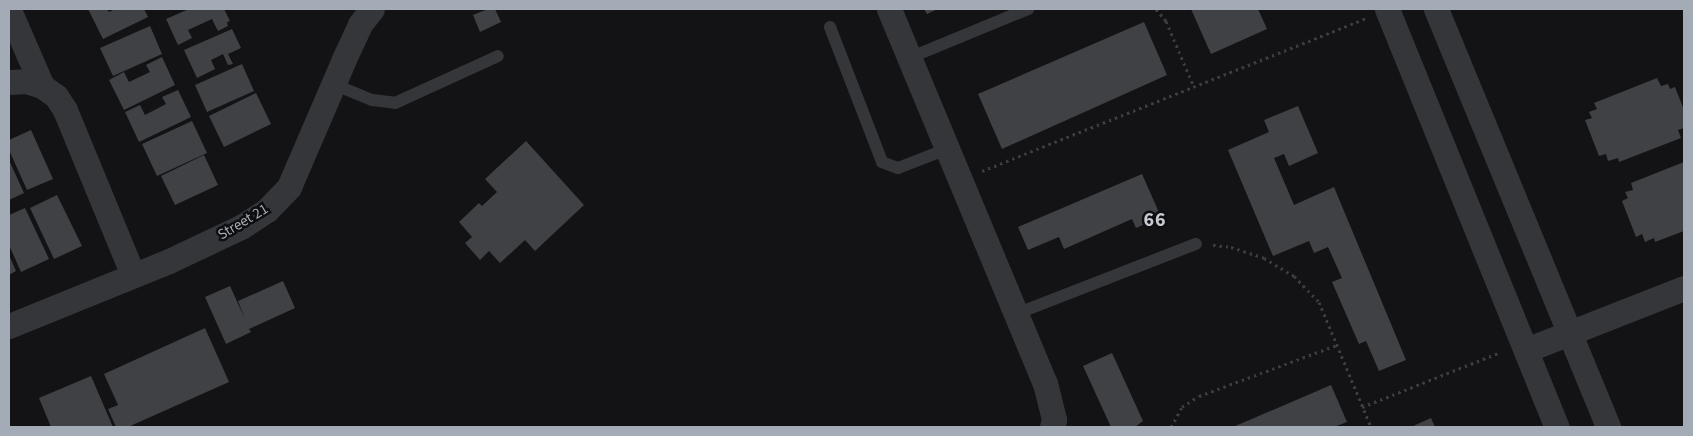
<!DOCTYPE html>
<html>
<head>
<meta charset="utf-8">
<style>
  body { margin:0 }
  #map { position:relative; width:1693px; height:436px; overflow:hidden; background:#131315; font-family:"Source Sans 3",sans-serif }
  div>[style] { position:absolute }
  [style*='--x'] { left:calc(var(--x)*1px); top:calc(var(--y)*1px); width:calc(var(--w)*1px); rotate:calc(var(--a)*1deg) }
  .building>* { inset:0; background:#3f4145 }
  .path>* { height:3px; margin-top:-1.5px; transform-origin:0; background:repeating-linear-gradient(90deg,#3a3d41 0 2.5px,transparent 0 6.5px) }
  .lane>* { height:12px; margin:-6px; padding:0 6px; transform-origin:6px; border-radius:6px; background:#34363a }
  .street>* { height:25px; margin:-12.5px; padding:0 12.5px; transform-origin:12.5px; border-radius:12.5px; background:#34363a }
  span { translate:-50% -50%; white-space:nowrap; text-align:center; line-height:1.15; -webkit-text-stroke:5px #0e0e10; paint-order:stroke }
  .street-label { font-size:15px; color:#a3acb6 }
  .district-label { font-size:20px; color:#c5cad2; font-weight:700; letter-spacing:1px }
  .frame { position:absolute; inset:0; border:10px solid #a3acb6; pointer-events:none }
</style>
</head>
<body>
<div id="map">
  <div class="building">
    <i style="clip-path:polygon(88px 9px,107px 9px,109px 12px,115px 9px,144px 9px,148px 17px,103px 39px)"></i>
    <i style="clip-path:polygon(189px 9px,224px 9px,230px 21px,227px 22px,228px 26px,218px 31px,212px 19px,188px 30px,192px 38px,178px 45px,166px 19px)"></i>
    <i style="clip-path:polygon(488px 9px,495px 9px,501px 22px,480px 32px,473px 15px)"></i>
    <i style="clip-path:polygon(924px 9px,938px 9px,927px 14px)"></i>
    <i style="clip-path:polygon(1191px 9px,1258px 9px,1267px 29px,1211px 54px)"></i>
    <i style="clip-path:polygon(1144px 22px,1167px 75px,1002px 149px,978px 94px)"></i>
    <i style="clip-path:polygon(150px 26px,162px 54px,113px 76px,100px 48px)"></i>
    <i style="clip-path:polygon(232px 29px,241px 48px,228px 54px,233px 64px,228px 65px,223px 54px,211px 60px,215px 69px,197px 78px,184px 50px)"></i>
    <i style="clip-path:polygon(162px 57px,175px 85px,124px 110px,109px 80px,124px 72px,129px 82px,150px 72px,146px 65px)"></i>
    <i style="clip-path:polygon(242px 64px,254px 91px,207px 112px,195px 85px)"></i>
    <i style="clip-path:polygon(1657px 78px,1661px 86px,1668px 84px,1670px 89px,1675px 87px,1684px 110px,1684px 128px,1678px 130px,1681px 138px,1619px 162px,1618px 158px,1608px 161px,1606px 154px,1599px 156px,1585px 120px,1592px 118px,1589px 112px,1597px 109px,1594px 103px)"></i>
    <i style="clip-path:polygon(178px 90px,191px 117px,139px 142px,125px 112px,140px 105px,145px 115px,166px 104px,162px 97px)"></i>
    <i style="clip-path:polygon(256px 93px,271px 124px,224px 147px,209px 116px)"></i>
    <i style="clip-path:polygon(1298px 106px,1318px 153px,1289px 166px,1284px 154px,1274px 158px,1294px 205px,1334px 187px,1406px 360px,1379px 371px,1366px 341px,1359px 344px,1332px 282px,1342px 278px,1328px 247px,1314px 253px,1309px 241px,1273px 256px,1228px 150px,1269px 132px,1264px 120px)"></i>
    <i style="clip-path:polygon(192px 121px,207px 153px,157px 176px,142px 144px)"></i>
    <i style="clip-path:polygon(31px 130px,53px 179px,27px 190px,9px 150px,9px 140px)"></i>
    <i style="clip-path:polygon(526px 141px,584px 205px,535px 251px,525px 240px,500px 263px,489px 251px,480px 260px,465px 243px,472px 237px,459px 222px,479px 203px,482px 206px,497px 192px,485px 179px)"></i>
    <i style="clip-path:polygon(204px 155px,218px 185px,175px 205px,161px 176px)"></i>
    <i style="clip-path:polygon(9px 160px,24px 193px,9px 200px)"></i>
    <i style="clip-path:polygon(1684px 162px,1684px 231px,1655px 242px,1654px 238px,1645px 242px,1642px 234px,1636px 237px,1622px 201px,1628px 198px,1625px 192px,1633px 190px,1631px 183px)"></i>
    <i style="clip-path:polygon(1142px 174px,1161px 217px,1136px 228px,1132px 219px,1064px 249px,1059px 237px,1028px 250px,1018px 227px)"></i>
    <i style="clip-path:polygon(57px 195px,82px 246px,54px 259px,30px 208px)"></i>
    <i style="clip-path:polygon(25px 208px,49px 259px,21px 272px,9px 245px,9px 215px)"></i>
    <i style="clip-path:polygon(9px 255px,16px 271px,9px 275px)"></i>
    <i style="clip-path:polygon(283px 281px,295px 308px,249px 329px,251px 332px,226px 344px,205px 297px,230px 286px,245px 319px,238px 301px)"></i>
    <i style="clip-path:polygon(205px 328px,229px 382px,128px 427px,116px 427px,108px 409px,118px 405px,104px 374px)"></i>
    <i style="clip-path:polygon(1112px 353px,1143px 421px,1135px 427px,1111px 427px,1083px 366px)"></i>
    <i style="clip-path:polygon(91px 376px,113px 427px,51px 427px,39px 398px)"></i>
    <i style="clip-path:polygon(1331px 385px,1347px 422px,1334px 427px,1233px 427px)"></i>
    <i style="clip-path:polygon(1431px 418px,1435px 427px,1411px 427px)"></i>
  </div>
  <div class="path">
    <i style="--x:1156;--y:9;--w:16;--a:50"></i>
    <i style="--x:1166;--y:21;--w:72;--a:67"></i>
    <i style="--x:982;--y:171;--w:413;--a:-21.7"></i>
    <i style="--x:1213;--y:245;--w:18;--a:6"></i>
    <i style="--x:1231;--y:247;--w:35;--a:18"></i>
    <i style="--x:1264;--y:258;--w:35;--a:31"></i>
    <i style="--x:1294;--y:276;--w:36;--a:46"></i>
    <i style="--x:1319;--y:302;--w:135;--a:67.4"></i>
    <i style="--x:1362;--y:407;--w:149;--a:-21.6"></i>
    <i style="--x:1171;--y:427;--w:23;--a:-61"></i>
    <i style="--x:1182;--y:407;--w:20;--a:-33"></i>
    <i style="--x:1199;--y:396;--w:147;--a:-20.3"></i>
  </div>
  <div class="lane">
    <i style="--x:830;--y:27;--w:145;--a:68.9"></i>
    <i style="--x:882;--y:162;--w:17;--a:21"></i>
    <i style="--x:898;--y:168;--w:53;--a:-21.2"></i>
    <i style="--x:909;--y:58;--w:129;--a:-22.4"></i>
    <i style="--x:333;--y:84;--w:42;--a:22.3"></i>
    <i style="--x:372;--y:100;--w:23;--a:7"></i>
    <i style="--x:395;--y:103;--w:113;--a:-24.5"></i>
    <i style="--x:1016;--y:314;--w:193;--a:-21.3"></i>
  </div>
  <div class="street">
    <i style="--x:889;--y:9;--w:405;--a:67.4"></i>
    <i style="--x:1045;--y:383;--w:38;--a:76"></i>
    <i style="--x:1054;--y:420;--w:7;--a:106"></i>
    <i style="--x:1387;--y:9;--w:451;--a:67.9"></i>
    <i style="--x:1436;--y:9;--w:452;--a:67.6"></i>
    <i style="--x:9;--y:10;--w:83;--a:66.5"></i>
    <i style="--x:9;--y:82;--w:17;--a:-3"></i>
    <i style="--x:26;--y:81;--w:17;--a:17"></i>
    <i style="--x:42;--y:86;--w:17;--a:36"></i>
    <i style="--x:56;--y:96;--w:17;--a:57"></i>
    <i style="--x:65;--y:110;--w:178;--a:67.6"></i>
    <i style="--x:9;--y:326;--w:173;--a:-22.1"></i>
    <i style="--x:169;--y:261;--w:80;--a:-25.3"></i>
    <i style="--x:241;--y:227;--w:31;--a:-33"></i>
    <i style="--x:267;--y:210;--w:32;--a:-46"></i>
    <i style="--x:289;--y:187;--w:139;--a:-66.7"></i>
    <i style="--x:344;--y:59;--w:38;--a:-65"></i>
    <i style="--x:360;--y:24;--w:19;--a:-51"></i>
    <i style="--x:1526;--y:350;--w:170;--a:-21.4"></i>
  </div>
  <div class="street-label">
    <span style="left:243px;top:222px;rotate:-31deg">Street 21</span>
  </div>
  <div class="district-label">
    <span style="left:1155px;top:220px">66</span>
  </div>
  <div class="frame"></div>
</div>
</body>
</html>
